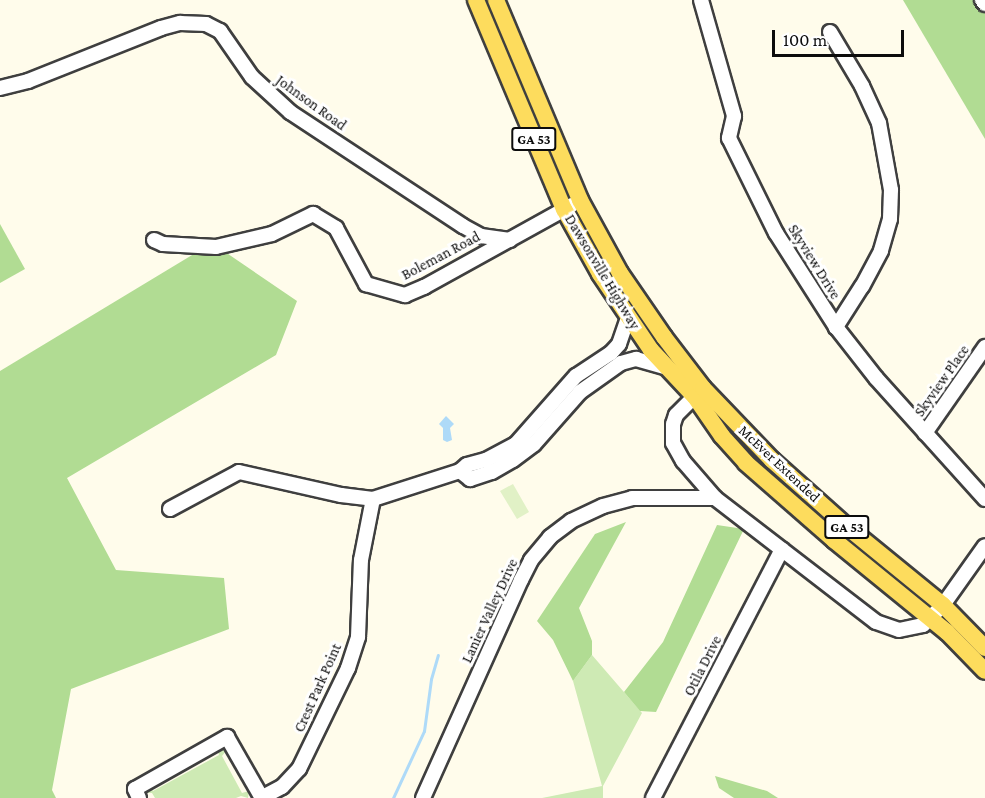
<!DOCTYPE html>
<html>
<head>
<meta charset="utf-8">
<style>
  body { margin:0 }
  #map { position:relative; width:985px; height:798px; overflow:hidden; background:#fffceb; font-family:"Crimson Pro",serif }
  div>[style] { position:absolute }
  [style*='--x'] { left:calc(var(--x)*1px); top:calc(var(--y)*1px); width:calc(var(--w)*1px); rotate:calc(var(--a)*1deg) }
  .green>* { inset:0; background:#ceeab4 }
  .forest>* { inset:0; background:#b1dc93 }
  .pitch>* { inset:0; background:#e1f1c6 }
  .water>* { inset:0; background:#aedaf8 }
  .stream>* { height:3px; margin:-1.5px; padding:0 1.5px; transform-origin:1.5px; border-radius:1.5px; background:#aedaf8 }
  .roads { filter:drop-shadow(2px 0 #3f3f3f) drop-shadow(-2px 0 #3f3f3f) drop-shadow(0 2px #3f3f3f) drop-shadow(0 -2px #3f3f3f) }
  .minor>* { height:14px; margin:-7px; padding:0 7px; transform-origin:7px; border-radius:7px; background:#fff }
  .major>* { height:16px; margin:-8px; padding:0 8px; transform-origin:8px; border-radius:8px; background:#fddc5d }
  span { translate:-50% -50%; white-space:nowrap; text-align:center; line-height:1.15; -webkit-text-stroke:6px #fff; paint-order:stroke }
  .shield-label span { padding:2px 4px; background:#fff; border:2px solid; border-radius:4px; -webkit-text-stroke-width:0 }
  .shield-label { font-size:14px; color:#0c0c0c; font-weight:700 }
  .street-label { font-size:15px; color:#0c0c0c }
  .scale { position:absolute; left:772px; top:30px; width:132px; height:27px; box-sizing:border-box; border:3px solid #0c0c0c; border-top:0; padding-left:8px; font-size:18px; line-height:21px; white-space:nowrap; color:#0c0c0c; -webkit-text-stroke:4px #fff; paint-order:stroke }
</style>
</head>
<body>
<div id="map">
  <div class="green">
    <i style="clip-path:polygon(592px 655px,642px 713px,603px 786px,603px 798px,542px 798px,602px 786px,573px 681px)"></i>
    <i style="clip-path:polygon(222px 748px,227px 750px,222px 756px,242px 793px,249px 791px,248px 798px,241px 796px,236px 798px,155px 798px,152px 793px,145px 793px,150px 786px,153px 791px,219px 755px,217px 749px)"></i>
  </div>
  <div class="forest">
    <i style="clip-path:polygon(903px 0,985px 0,985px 139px)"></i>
    <i style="clip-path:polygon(0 224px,25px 269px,0 283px)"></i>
    <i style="clip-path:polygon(212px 243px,297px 301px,276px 355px,67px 478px,116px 570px,224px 578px,229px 629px,71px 689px,52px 790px,56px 798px,0 798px,0 371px)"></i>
    <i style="clip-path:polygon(626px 522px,579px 608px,592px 641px,592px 655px,573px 681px,553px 640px,537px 621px,595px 534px)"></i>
    <i style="clip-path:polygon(717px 525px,744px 529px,656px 712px,640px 711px,624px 692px,663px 642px)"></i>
    <i style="clip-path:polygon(715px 776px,767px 791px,778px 798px,734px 798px,719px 788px)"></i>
  </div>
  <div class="pitch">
    <i style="clip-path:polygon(513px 484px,529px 512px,517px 519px,500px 491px)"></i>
  </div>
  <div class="water">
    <i style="clip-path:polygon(446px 416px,454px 424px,450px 428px,452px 440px,447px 442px,443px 440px,443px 428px,439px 424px)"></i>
  </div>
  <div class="stream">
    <i style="--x:393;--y:798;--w:74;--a:-65.2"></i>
    <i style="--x:424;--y:731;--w:52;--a:-82.3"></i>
    <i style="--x:431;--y:679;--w:25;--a:-74"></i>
  </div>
  <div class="roads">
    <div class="minor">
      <i style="--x:701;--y:0;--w:121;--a:74.1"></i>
      <i style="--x:734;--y:116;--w:23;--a:103"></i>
      <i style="--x:729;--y:138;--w:106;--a:63.7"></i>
      <i style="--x:776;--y:233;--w:112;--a:57.4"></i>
      <i style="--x:836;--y:327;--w:65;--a:51.9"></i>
      <i style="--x:876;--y:378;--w:163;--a:48"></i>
      <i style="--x:982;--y:0;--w:5;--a:53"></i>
      <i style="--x:830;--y:32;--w:63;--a:59.3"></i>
      <i style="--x:862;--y:86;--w:41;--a:65.3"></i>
      <i style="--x:879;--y:123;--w:68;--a:79.8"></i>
      <i style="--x:891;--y:190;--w:29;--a:92"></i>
      <i style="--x:890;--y:219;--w:33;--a:106"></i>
      <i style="--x:881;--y:251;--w:40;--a:118"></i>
      <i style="--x:862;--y:286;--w:49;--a:122.4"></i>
      <i style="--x:0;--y:88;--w:29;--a:-14"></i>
      <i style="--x:28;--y:81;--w:143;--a:-21.7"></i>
      <i style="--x:161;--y:28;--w:20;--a:-15"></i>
      <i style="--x:180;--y:23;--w:26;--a:2"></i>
      <i style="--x:206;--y:24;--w:16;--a:27"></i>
      <i style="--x:220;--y:31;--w:56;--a:55.2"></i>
      <i style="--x:252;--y:77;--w:52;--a:42.6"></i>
      <i style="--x:290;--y:112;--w:207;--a:33.4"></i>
      <i style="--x:463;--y:226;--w:21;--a:29"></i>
      <i style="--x:481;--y:236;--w:29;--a:8"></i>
      <i style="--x:154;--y:240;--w:10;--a:24"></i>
      <i style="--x:163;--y:244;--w:53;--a:3.2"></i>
      <i style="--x:216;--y:247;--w:57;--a:-13.1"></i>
      <i style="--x:272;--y:234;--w:46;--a:-26"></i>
      <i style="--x:313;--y:214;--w:27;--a:31"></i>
      <i style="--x:336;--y:228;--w:64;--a:61.8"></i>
      <i style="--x:366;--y:284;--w:41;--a:15.8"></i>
      <i style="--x:405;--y:295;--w:21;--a:-23"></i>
      <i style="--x:424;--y:287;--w:169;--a:-29"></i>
      <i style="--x:701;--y:390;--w:35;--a:135"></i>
      <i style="--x:676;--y:415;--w:9;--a:108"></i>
      <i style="--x:673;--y:424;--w:19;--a:90"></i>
      <i style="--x:673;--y:443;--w:21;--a:61"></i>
      <i style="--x:683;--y:461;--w:49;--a:49.1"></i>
      <i style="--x:715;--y:498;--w:203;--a:37.6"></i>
      <i style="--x:876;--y:622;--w:24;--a:19"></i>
      <i style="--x:899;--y:630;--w:25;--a:-12"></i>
      <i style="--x:923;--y:625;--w:28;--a:-45"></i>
      <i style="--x:943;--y:605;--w:72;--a:-54.6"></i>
      <i style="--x:925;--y:433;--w:105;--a:-55.1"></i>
      <i style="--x:460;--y:471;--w:13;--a:39"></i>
      <i style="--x:470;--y:479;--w:23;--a:-18"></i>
      <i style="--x:492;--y:472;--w:24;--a:-30"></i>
      <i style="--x:513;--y:460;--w:26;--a:-37"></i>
      <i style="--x:534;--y:444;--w:69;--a:-48.5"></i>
      <i style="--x:580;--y:392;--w:50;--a:-35.3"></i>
      <i style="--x:621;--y:363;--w:16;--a:-15"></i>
      <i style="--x:636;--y:359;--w:33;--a:16"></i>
      <i style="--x:170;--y:509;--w:78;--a:-28.2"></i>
      <i style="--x:239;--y:472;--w:105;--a:12.7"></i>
      <i style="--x:341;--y:495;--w:32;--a:7"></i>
      <i style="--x:373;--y:499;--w:91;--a:-17.8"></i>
      <i style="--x:460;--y:471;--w:9;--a:-41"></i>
      <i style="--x:467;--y:465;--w:20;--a:-15"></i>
      <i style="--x:486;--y:460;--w:34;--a:-28"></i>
      <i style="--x:516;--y:444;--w:91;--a:-48.6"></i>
      <i style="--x:576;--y:376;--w:42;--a:-33.3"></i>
      <i style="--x:611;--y:353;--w:12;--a:-48"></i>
      <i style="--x:619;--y:344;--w:28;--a:-71"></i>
      <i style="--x:139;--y:798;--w:10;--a:-114"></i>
      <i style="--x:135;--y:789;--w:106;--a:-29.5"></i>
      <i style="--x:227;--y:737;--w:70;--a:60.2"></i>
      <i style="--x:261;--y:798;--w:24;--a:-28"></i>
      <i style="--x:282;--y:787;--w:25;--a:-47"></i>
      <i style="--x:299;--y:769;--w:112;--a:-64.1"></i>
      <i style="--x:348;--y:668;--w:33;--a:-72"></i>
      <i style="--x:358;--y:637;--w:77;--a:-87.8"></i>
      <i style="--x:361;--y:560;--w:62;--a:-78.9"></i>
      <i style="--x:423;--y:798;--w:239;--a:-65.8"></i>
      <i style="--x:521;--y:580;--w:22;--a:-63"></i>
      <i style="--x:531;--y:560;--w:30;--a:-50"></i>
      <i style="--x:550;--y:537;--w:26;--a:-37"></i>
      <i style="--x:571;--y:521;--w:35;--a:-25"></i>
      <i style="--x:603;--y:506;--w:30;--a:-15"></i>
      <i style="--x:632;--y:498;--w:83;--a:0"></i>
      <i style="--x:653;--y:798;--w:280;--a:-62.6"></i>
    </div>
    <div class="major">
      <i style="--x:476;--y:0;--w:227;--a:67.2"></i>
      <i style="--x:564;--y:209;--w:74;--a:61"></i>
      <i style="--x:600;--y:274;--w:92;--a:56.1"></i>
      <i style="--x:651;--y:350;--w:64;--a:46.9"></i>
      <i style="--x:695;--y:397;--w:47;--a:55.3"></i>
      <i style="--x:722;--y:436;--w:36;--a:48"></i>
      <i style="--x:746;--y:463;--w:117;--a:41.2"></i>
      <i style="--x:834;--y:540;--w:146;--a:39.2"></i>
      <i style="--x:947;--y:632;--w:54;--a:45.7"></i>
      <i style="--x:496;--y:0;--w:217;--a:67.2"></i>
      <i style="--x:580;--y:200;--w:83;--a:61.3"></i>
      <i style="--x:620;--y:273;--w:78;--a:55.5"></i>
      <i style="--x:664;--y:337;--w:64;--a:52.6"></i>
      <i style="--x:703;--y:388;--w:100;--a:46.2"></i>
      <i style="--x:772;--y:460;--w:99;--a:41.7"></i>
      <i style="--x:846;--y:526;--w:125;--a:39.2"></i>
      <i style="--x:943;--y:605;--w:60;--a:45.7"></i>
    </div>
  </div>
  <div class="shield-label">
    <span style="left:534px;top:139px">GA 53</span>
    <span style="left:847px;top:527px">GA 53</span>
  </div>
  <div class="street-label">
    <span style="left:311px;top:103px;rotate:36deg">Johnson Road</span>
    <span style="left:441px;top:256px;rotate:-28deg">Boleman Road</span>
    <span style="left:814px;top:262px;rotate:58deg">Skyview Drive</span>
    <span style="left:602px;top:272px;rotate:59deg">Dawsonville Highway</span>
    <span style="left:942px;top:381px;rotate:-55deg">Skyview Place</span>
    <span style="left:779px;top:464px;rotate:43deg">McEver Extended</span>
    <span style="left:490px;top:611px;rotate:-65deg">Lanier Valley Drive</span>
    <span style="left:703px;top:666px;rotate:-63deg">Otila Drive</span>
    <span style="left:318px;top:688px;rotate:-66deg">Crest Park Point</span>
  </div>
  <div class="scale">100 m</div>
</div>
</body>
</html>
